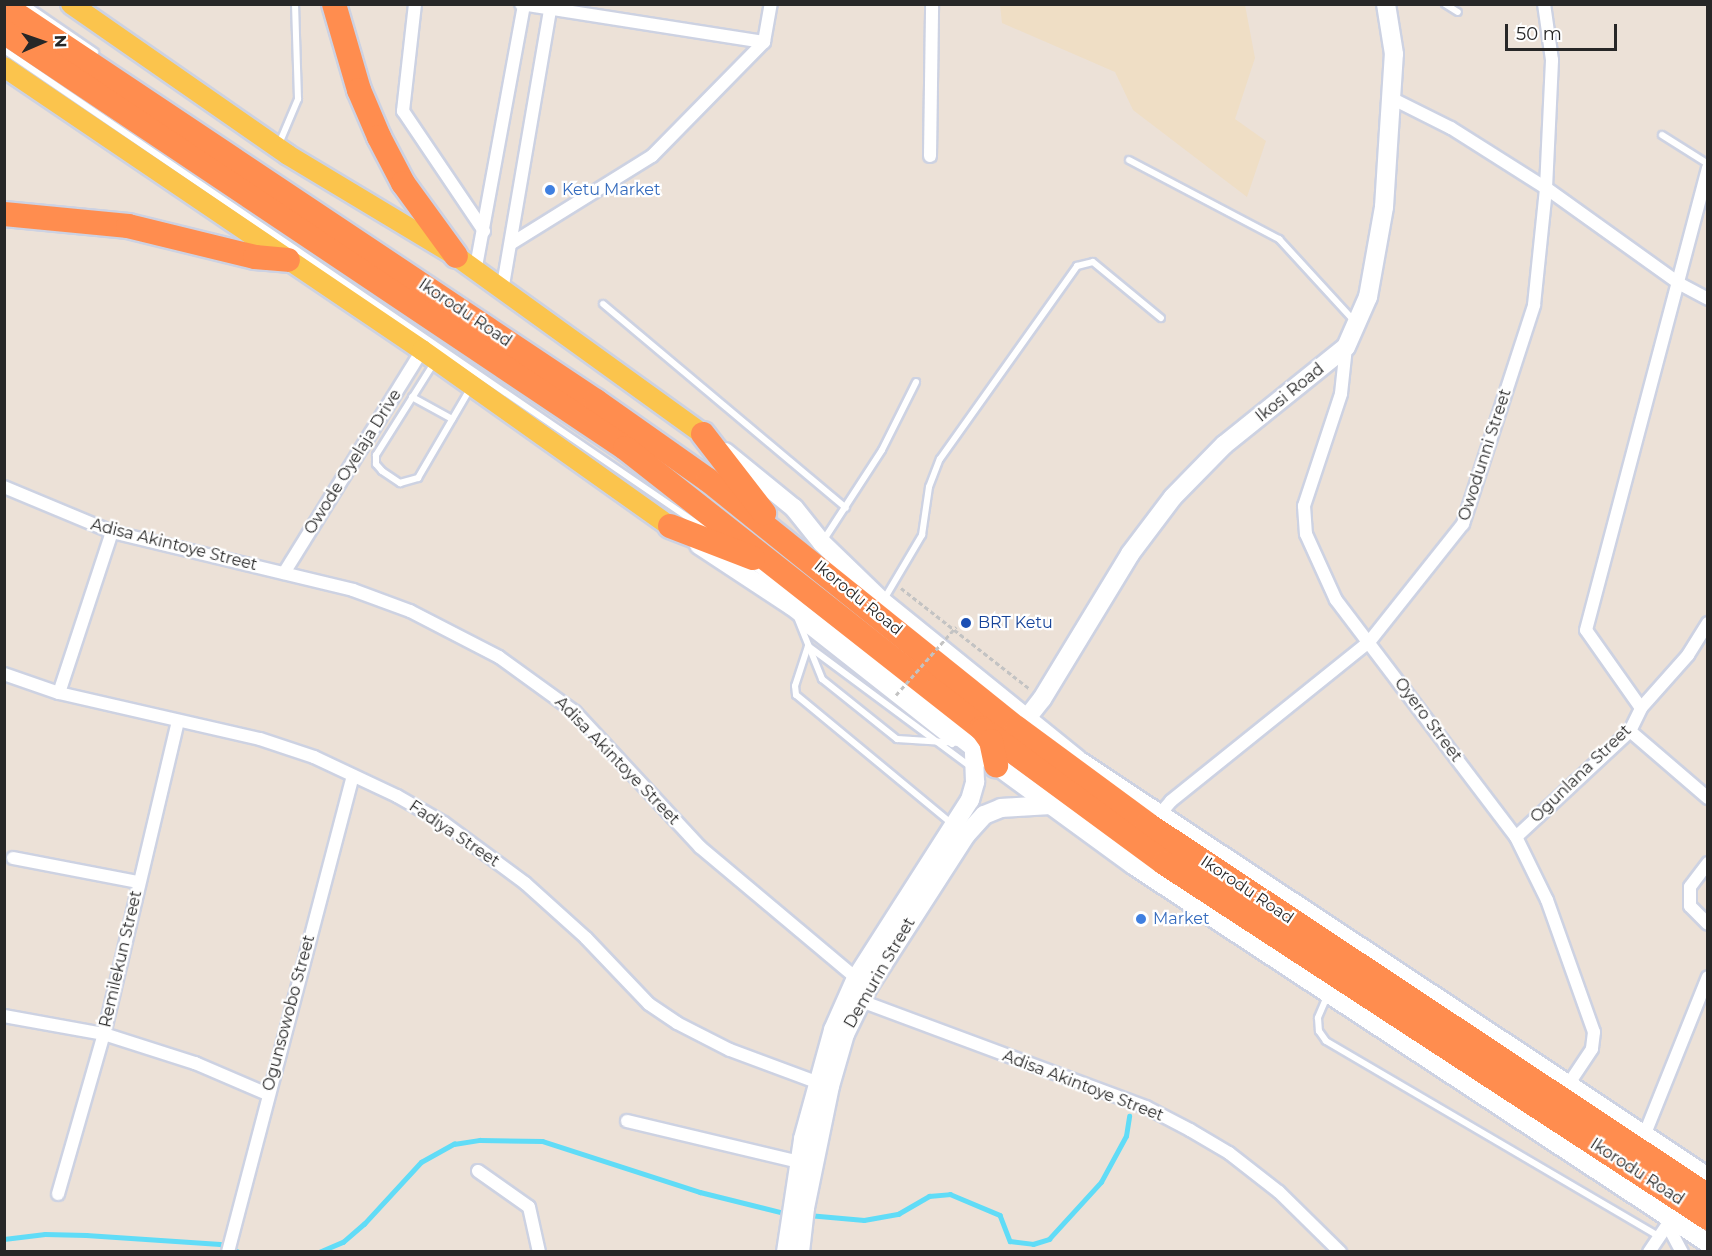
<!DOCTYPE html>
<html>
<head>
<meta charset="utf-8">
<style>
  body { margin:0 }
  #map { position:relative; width:1712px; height:1256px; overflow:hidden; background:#ece1d7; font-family:Montserrat,sans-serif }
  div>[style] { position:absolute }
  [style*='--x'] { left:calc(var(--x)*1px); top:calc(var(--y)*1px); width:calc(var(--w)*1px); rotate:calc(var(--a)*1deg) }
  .education>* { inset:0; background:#efdec5 }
  .stream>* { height:4.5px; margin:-2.25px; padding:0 2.25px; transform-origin:2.25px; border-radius:2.25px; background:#60dcf7 }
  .path>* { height:3px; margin-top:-1.5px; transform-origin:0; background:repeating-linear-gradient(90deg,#c3c3c3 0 4.5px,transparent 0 7.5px) }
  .roads { filter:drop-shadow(2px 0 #cdd2e2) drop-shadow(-2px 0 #cdd2e2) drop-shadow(0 2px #cdd2e2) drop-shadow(0 -2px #cdd2e2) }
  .lane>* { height:6px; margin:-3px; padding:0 3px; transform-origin:3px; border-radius:3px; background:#fff }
  .street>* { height:12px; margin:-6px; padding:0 6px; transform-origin:6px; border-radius:6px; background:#fff }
  .secondary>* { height:18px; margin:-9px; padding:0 9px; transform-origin:9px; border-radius:9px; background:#fff }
  .primary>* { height:20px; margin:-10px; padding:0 10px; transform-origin:10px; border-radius:10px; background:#fbc44d }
  .highway>* { height:24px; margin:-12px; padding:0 12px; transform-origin:12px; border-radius:12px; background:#ff8d4f }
  .path-bridge>* { height:3px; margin-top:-1.5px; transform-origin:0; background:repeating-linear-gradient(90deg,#c3c3c3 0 4.5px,transparent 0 7.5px) }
  .dots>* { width:16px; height:16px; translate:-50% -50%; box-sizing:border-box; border:3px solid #fff; border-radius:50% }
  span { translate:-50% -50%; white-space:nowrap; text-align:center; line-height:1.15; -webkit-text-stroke:4.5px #fff; paint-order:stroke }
  .shop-label { font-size:16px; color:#366cbe }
  .left { translate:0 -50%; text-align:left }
  .street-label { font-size:16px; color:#272727 }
  .transit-label { font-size:16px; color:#164399 }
  .frame { position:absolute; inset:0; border:6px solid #272727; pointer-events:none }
  .north { position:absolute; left:12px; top:12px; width:60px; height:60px; -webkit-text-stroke:4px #fff; paint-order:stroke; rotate:88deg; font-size:16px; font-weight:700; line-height:24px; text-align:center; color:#272727 }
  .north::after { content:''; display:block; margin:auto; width:21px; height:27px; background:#272727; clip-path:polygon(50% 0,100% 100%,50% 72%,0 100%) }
  .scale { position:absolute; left:1505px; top:24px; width:112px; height:27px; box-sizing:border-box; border:3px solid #272727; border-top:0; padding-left:8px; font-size:18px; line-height:21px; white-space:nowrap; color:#272727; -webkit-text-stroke:4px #fff; paint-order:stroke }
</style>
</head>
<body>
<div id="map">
  <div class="education">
    <i style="clip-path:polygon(1000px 5px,1245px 5px,1255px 58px,1235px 119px,1266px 141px,1247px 197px,1133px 110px,1115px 72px,1002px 23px)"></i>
  </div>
  <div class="stream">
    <i style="--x:808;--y:1215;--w:56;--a:5.1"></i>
    <i style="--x:864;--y:1220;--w:35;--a:-10"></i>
    <i style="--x:898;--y:1214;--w:36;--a:-30"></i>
    <i style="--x:929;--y:1196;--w:21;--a:-5"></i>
    <i style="--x:950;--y:1194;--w:54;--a:22.8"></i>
    <i style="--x:1000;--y:1215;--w:28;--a:69"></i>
    <i style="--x:1010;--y:1241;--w:23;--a:7"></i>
    <i style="--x:1033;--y:1244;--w:17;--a:-17"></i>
    <i style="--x:1049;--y:1239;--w:77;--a:-47.6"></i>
    <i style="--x:1101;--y:1182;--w:52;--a:-61.5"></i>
    <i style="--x:1126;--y:1136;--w:20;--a:-81"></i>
    <i style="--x:4;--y:1239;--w:41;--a:-7"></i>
    <i style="--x:45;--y:1234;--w:41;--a:1.4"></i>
    <i style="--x:86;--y:1235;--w:134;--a:3.8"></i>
    <i style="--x:220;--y:1244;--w:21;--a:23"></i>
    <i style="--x:319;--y:1252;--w:26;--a:-23"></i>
    <i style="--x:343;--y:1242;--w:28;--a:-41"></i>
    <i style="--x:364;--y:1224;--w:84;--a:-47.4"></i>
    <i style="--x:421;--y:1162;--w:38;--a:-29"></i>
    <i style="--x:454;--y:1144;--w:26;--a:-9"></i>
    <i style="--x:480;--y:1140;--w:62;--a:0.9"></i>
    <i style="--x:542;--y:1141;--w:166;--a:17.9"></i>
    <i style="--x:700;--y:1192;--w:91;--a:14"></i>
  </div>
  <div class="path">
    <i style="--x:901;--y:588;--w:164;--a:38.1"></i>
  </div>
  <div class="roads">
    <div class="lane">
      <i style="--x:25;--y:4;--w:85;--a:34.4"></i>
      <i style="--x:1445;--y:4;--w:15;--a:32"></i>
      <i style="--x:4;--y:50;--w:849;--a:34.35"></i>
      <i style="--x:1662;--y:135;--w:54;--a:32.2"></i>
      <i style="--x:279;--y:144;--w:49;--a:-67.1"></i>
      <i style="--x:298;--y:99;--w:95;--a:-91.8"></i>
      <i style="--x:1129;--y:160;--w:170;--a:27.8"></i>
      <i style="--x:1279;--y:239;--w:113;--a:47.5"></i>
      <i style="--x:603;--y:304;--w:317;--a:40"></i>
      <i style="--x:434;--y:363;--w:109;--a:122.2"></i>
      <i style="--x:376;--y:455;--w:9;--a:90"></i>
      <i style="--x:376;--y:464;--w:9;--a:49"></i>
      <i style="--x:382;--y:471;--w:22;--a:34"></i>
      <i style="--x:400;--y:483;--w:19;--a:-16"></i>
      <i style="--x:418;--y:478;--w:103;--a:-59.7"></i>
      <i style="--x:412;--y:397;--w:46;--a:28.8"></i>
      <i style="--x:823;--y:541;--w:108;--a:-57"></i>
      <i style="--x:882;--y:450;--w:76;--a:-63.4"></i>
      <i style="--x:751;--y:564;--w:61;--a:37.1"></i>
      <i style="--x:883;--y:601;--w:77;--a:-59.4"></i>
      <i style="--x:922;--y:535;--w:49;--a:-81.7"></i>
      <i style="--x:929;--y:487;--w:30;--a:-69"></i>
      <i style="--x:940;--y:459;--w:237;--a:-54.6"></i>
      <i style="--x:1077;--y:266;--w:16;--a:-14"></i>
      <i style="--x:1093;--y:262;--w:88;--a:39.5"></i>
      <i style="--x:797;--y:617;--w:67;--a:68"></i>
      <i style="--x:822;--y:679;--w:96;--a:38.7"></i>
      <i style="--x:897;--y:739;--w:63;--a:3.6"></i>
      <i style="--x:802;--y:626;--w:191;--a:38.2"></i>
      <i style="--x:951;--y:823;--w:201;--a:-140.4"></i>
      <i style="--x:796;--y:695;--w:9;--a:-96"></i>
      <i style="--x:795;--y:686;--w:42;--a:-72"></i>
      <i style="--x:808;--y:646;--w:204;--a:36.6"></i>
      <i style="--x:1328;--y:994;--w:26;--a:113"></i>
      <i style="--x:1318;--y:1018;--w:13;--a:86"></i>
      <i style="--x:1319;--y:1031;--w:12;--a:55"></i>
      <i style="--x:1326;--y:1041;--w:387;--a:30.4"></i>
    </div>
    <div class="street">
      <i style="--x:415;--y:4;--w:108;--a:96.4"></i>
      <i style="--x:403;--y:111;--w:145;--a:56"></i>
      <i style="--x:521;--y:4;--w:246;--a:8.9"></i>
      <i style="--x:1393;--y:99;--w:65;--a:26.6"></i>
      <i style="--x:1451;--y:128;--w:112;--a:32.3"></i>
      <i style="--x:1546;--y:188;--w:165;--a:35.6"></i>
      <i style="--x:1680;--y:284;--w:32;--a:28"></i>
      <i style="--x:930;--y:156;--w:152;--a:-89.2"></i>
      <i style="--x:512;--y:243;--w:165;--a:-31.9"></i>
      <i style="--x:652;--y:156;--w:160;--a:-45.5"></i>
      <i style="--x:764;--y:42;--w:39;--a:-80"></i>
      <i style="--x:475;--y:272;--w:272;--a:-79.6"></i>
      <i style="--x:502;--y:291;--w:291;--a:-80.3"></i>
      <i style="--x:1346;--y:347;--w:47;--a:96.1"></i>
      <i style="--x:1341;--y:394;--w:118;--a:108.3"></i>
      <i style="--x:1304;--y:506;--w:28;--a:86"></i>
      <i style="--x:1306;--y:534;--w:72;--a:65.6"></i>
      <i style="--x:1336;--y:600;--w:298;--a:52.8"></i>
      <i style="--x:1516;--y:837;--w:70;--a:63.8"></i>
      <i style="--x:1547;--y:900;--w:140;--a:70.4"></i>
      <i style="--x:1594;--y:1032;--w:17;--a:97"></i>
      <i style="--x:1592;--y:1049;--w:43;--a:123.7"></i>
      <i style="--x:4;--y:487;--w:117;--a:22.6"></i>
      <i style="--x:112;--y:532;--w:248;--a:13.5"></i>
      <i style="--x:353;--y:590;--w:61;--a:20.2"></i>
      <i style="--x:410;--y:611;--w:100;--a:27.3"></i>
      <i style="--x:499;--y:657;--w:94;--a:35.9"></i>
      <i style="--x:575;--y:712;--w:184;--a:47.2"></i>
      <i style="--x:700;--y:847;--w:204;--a:40"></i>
      <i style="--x:284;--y:573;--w:262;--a:-58.2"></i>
      <i style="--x:4;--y:674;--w:58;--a:19.1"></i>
      <i style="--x:59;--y:693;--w:206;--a:12.9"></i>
      <i style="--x:260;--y:739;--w:57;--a:18.4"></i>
      <i style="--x:314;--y:757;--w:92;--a:25.2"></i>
      <i style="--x:397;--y:796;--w:54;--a:29.9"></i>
      <i style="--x:444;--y:823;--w:101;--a:36.5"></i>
      <i style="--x:525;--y:883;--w:82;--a:42"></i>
      <i style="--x:586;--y:938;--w:91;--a:46.3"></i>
      <i style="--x:649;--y:1004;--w:34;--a:34"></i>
      <i style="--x:677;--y:1023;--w:59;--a:27"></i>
      <i style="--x:730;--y:1050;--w:92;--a:20.4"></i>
      <i style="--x:59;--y:693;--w:169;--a:-71.8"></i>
      <i style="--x:1641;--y:708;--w:95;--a:-125.2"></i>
      <i style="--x:1586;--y:630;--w:478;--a:-75.2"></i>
      <i style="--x:1630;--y:731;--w:103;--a:40.7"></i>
      <i style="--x:1159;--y:815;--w:18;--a:-49"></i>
      <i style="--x:1171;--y:801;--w:254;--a:-38.8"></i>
      <i style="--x:1369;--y:642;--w:151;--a:-51.5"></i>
      <i style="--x:1463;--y:524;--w:230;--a:-72"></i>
      <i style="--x:1534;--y:305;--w:118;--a:-84.1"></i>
      <i style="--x:1546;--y:188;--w:128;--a:-87.3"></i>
      <i style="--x:1552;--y:60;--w:57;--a:-98.1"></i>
      <i style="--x:1516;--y:837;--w:156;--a:-42.9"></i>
      <i style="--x:1630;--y:731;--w:25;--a:-64"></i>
      <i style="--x:1641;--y:708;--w:71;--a:-48.4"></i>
      <i style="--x:1688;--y:655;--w:38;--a:-58"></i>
      <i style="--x:13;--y:858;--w:127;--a:10.9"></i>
      <i style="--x:1708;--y:863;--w:30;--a:127"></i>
      <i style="--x:1690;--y:887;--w:19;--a:90"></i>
      <i style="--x:1690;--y:906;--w:25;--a:45"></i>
      <i style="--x:861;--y:1001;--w:304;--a:20.4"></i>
      <i style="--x:1146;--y:1107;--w:50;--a:27.6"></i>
      <i style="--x:1190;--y:1130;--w:45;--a:30.5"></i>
      <i style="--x:1229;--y:1153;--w:63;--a:38"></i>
      <i style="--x:1279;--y:1192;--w:86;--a:44.5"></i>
      <i style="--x:4;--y:1016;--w:102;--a:10.2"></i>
      <i style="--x:104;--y:1034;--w:96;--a:17.7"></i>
      <i style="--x:195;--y:1063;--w:78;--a:23.3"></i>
      <i style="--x:627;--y:1121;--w:177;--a:13.4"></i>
      <i style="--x:1644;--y:1136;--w:171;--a:-68.1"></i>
      <i style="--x:478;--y:1171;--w:62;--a:35.2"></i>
      <i style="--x:529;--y:1207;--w:46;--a:77.5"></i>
      <i style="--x:58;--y:1194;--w:166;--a:-74"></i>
      <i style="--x:104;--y:1034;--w:321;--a:-76.7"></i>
      <i style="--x:1668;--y:1226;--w:30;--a:62"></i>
      <i style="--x:228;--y:1252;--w:492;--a:-75.3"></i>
      <i style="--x:1649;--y:1252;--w:40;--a:-56"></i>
    </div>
    <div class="secondary">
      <i style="--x:725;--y:452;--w:89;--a:39.1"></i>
      <i style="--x:794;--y:508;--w:45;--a:51.3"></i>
      <i style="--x:822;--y:543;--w:83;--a:44"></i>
      <i style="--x:882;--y:601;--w:252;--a:39"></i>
      <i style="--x:1078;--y:760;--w:756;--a:33.5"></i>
      <i style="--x:699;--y:545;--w:111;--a:33.3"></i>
      <i style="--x:792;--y:606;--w:259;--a:37.9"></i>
      <i style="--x:996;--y:765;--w:170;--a:36.1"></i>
      <i style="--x:1133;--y:865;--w:688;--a:33.32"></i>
      <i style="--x:1027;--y:718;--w:24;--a:-52"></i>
      <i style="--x:1042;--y:699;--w:170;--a:-58.7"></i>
      <i style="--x:1130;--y:554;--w:71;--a:-53"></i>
      <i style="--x:1173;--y:497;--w:73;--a:-45.6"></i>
      <i style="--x:1224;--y:445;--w:156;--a:-38.8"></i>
      <i style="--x:1346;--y:347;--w:55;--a:-66.3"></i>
      <i style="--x:1368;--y:297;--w:91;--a:-79.9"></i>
      <i style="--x:1384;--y:207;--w:153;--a:-86.3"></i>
      <i style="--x:1394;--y:54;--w:51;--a:-99.1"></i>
      <i style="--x:786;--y:1252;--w:114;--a:-81.4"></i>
      <i style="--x:803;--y:1139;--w:113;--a:-74.6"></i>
      <i style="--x:833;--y:1030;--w:57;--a:-66.1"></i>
      <i style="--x:856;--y:978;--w:211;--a:-57.4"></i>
      <i style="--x:970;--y:800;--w:19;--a:-74"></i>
      <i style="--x:975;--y:782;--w:33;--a:-92"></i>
      <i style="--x:800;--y:1252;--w:44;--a:-83.5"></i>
      <i style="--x:805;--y:1208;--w:125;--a:-78.4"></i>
      <i style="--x:830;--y:1086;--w:54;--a:-73.9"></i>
      <i style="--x:845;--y:1034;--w:52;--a:-63.9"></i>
      <i style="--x:868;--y:987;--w:181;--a:-57.2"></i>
      <i style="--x:966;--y:835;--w:27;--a:-48"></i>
      <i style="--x:984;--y:815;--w:18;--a:-22"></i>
      <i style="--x:1001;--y:808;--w:49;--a:-3.5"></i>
    </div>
    <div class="primary">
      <i style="--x:71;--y:4;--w:264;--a:34.8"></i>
      <i style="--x:288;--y:155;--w:196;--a:31"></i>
      <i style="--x:456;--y:256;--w:304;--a:35.8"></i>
      <i style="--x:4;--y:67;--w:505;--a:34.1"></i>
      <i style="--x:422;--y:350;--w:304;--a:35.4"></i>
    </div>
    <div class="highway">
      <i style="--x:334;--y:4;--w:90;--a:73.8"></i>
      <i style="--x:359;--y:90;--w:51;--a:66.9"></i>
      <i style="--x:379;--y:137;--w:52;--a:62.4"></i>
      <i style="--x:403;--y:183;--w:90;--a:54"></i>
      <i style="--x:4;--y:6;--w:712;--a:33.71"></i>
      <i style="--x:596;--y:401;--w:137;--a:35.2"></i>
      <i style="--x:708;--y:480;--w:396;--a:38.8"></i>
      <i style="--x:1017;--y:728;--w:162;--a:36.4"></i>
      <i style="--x:1147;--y:824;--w:673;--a:33.55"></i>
      <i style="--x:4;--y:32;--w:747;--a:33.82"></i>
      <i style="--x:625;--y:448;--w:453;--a:38.2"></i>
      <i style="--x:981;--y:728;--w:227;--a:36.4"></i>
      <i style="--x:1164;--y:863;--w:650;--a:33.13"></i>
      <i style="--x:4;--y:214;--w:125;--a:5.5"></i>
      <i style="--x:128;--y:226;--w:131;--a:13.7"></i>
      <i style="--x:255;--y:257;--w:33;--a:5"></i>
      <i style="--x:703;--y:434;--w:100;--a:52.3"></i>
      <i style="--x:670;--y:526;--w:89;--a:21.1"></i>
      <i style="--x:983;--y:730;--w:14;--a:54"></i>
      <i style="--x:991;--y:741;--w:25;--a:78"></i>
    </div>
  </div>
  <div class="path-bridge">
    <i style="--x:896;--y:695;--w:91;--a:-48.6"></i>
  </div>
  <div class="dots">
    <i style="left:550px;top:190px;background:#3f7fe0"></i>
    <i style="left:966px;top:623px;background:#1a4fb4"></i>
    <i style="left:1141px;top:919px;background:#3f7fe0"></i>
  </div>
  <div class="shop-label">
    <span class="left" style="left:562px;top:190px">Ketu Market</span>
    <span class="left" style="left:1153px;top:919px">Market</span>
  </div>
  <div class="street-label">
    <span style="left:465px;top:313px;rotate:34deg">Ikorodu Road</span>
    <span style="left:1290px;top:393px;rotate:-39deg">Ikosi Road</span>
    <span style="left:1485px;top:455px;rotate:-72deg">Owodunni Street</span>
    <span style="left:353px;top:462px;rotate:-58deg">Owode Oyelaja Drive</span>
    <span style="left:174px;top:545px;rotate:14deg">Adisa Akintoye Street</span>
    <span style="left:858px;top:598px;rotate:39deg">Ikorodu Road</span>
    <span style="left:1428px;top:720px;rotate:53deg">Oyero Street</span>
    <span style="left:617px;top:761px;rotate:46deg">Adisa Akintoye Street</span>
    <span style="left:1581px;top:774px;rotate:-44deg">Ogunlana Street</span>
    <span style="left:454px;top:834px;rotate:34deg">Fadiya Street</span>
    <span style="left:1247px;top:890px;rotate:34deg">Ikorodu Road</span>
    <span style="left:121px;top:959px;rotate:-77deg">Remilekun Street</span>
    <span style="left:880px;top:973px;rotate:-60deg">Demurin Street</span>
    <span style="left:289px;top:1013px;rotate:-75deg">Ogunsowobo Street</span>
    <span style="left:1083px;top:1086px;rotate:21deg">Adisa Akintoye Street</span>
    <span style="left:1637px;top:1172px;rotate:33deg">Ikorodu Road</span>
  </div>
  <div class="transit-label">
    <span class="left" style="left:978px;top:623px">BRT Ketu</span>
  </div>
  <div class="frame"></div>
  <div class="north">N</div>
  <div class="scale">50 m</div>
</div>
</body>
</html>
